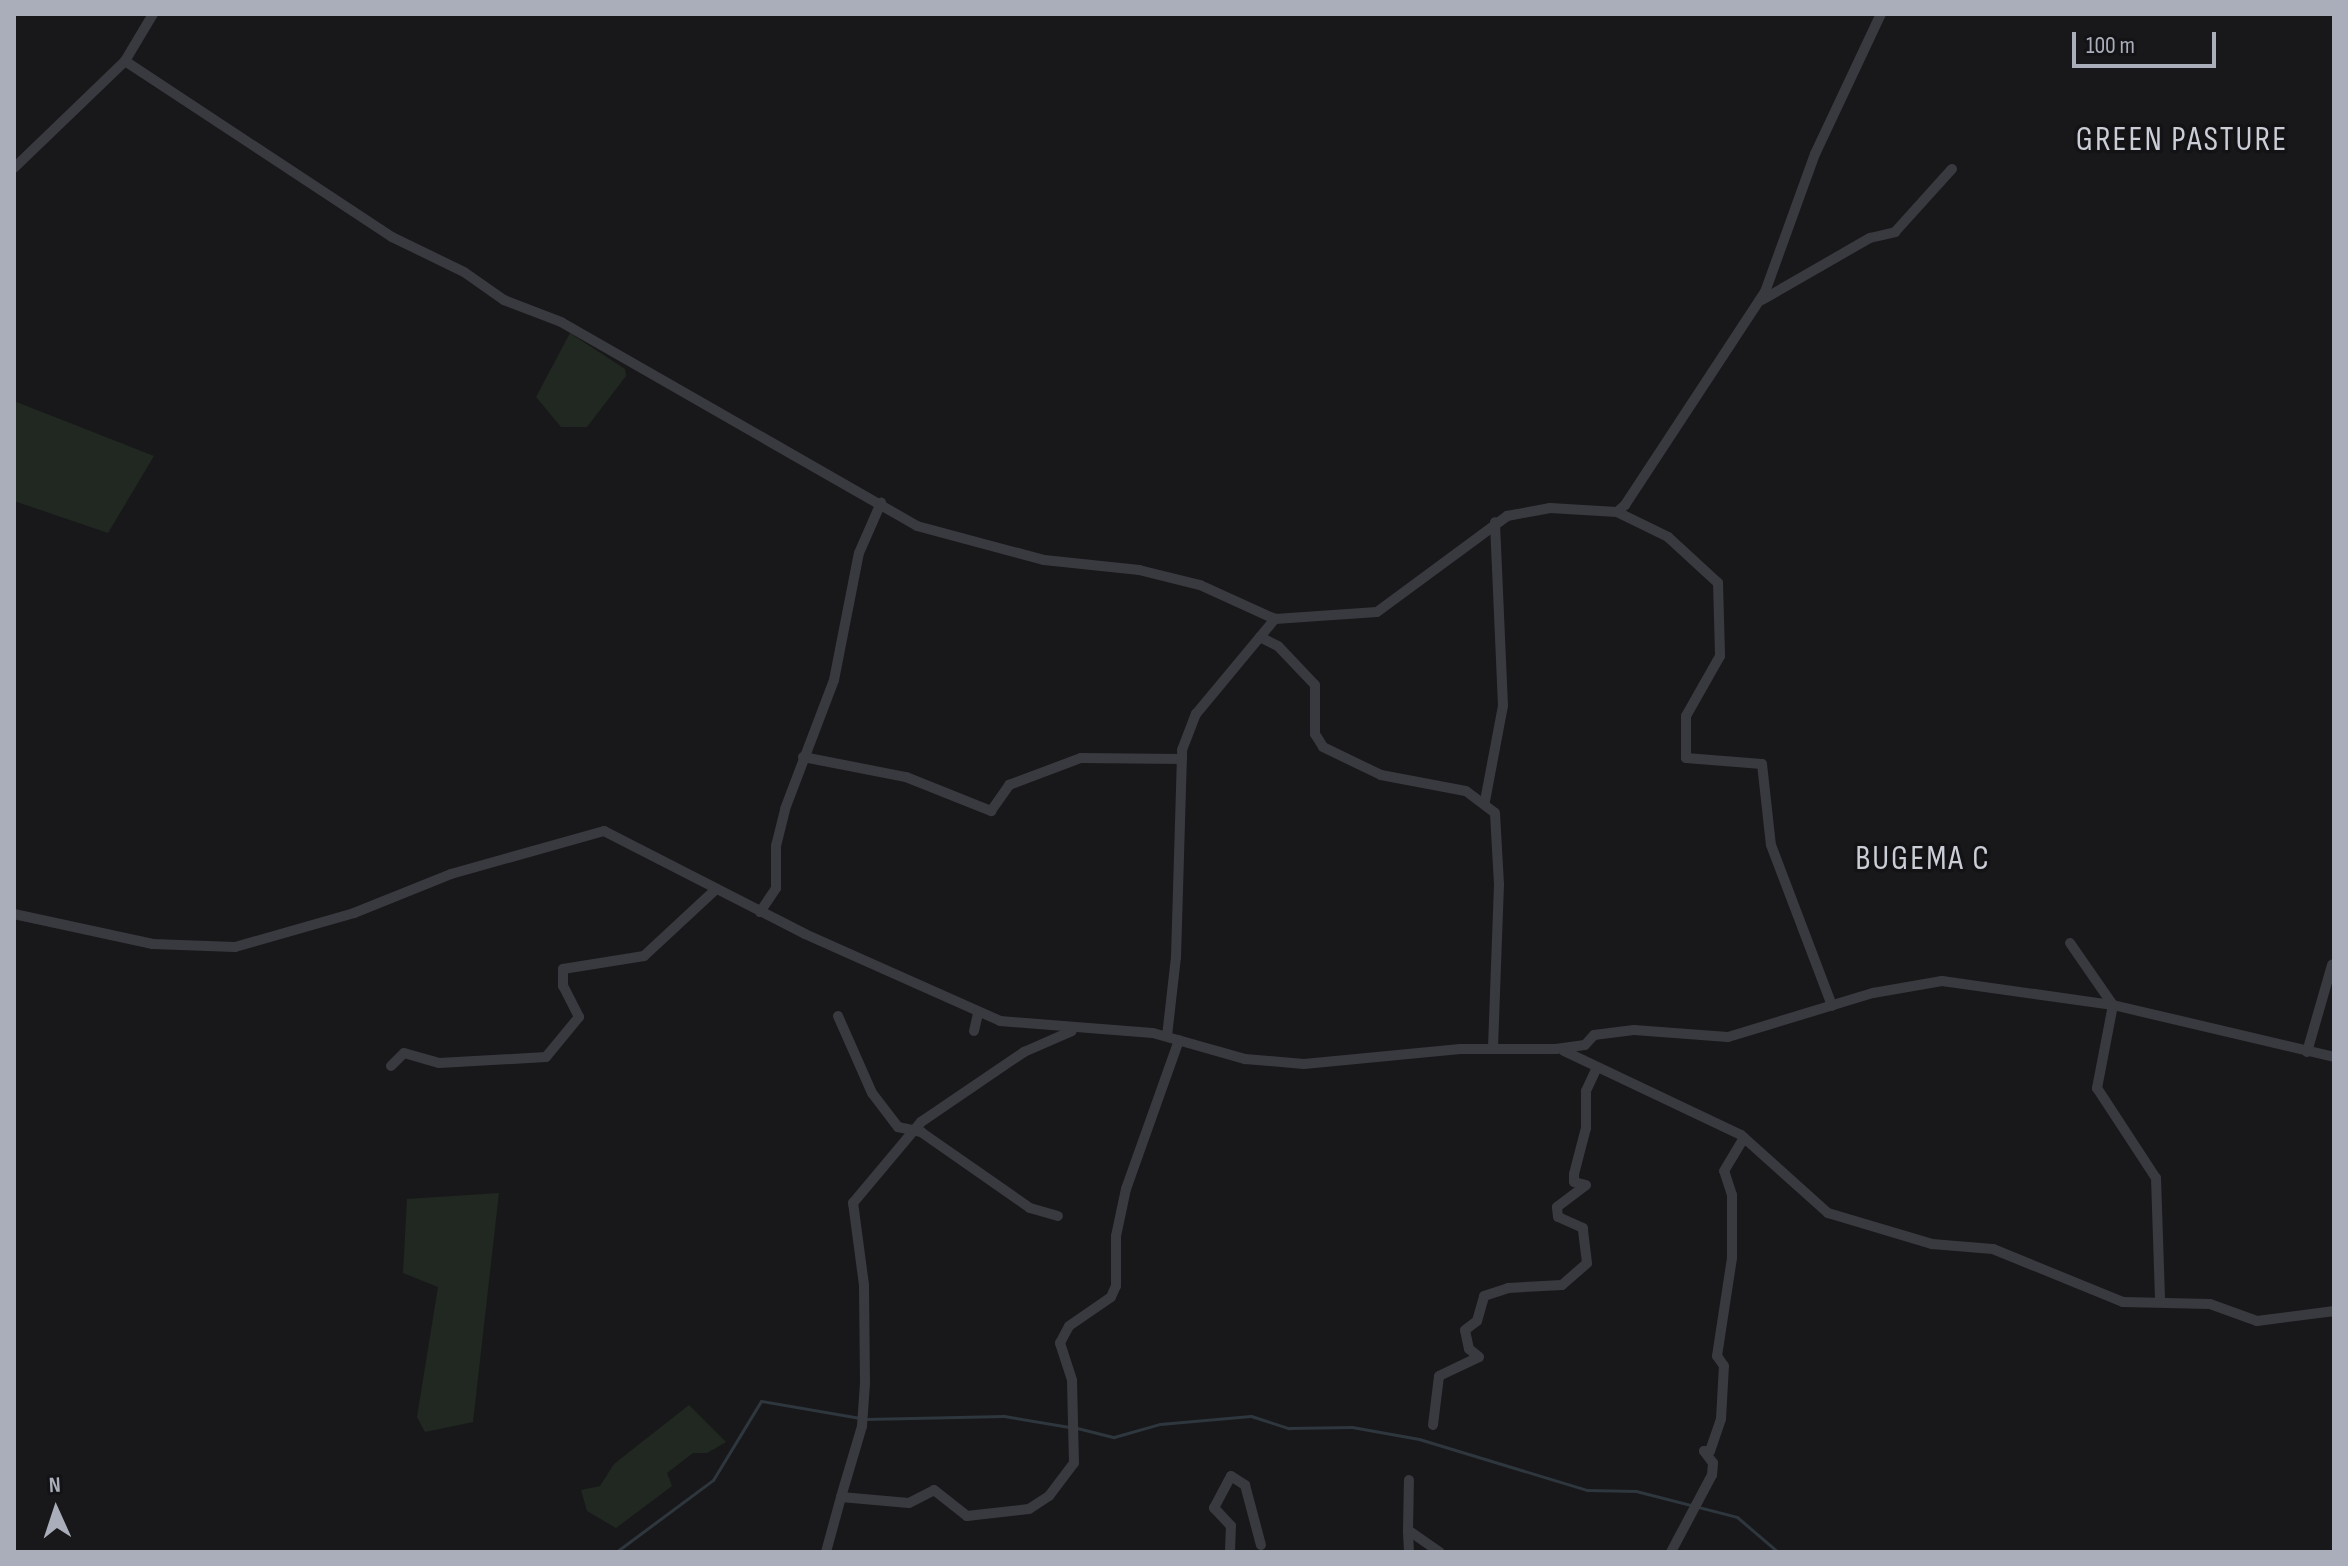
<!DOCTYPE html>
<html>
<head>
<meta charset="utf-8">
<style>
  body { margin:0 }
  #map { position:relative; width:2348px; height:1566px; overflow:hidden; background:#18181a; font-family:"Sofia Sans Condensed",sans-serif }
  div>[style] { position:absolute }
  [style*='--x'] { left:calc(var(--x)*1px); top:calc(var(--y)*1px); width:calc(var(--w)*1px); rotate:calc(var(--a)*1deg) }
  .green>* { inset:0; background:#202821 }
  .stream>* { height:3px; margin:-1.5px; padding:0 1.5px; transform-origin:1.5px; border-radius:1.5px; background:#2e363e }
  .minor>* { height:10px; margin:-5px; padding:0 5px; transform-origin:5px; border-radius:5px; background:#393a3f }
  span { translate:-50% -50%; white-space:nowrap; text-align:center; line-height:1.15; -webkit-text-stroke:7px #131315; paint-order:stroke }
  .quarter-label { font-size:34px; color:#cbced6; letter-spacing:2px }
  .frame { position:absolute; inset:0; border:16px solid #aaaeba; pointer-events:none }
  .north { position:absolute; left:16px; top:1470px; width:80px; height:80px; -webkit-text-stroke:6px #131315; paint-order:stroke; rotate:357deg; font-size:22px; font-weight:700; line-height:32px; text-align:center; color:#aaaeba }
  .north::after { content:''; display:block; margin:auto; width:28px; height:36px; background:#aaaeba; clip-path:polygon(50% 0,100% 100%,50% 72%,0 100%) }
  .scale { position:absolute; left:2072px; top:32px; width:144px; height:36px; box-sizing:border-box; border:4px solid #aaaeba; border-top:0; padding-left:10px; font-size:24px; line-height:28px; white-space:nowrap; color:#aaaeba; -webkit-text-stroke:6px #131315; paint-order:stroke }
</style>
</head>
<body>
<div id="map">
  <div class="green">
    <i style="clip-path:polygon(570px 333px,625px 369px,626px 376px,587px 427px,561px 427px,536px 397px)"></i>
    <i style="clip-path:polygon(14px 401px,154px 456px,108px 533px,14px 501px)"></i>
    <i style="clip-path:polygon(499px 1193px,473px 1422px,425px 1432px,417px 1417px,438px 1287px,403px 1273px,407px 1199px)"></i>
    <i style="clip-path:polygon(689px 1405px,726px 1442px,707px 1453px,693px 1453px,667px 1473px,672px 1486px,616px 1528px,587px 1511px,581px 1490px,600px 1486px,614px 1464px)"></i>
  </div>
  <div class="stream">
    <i style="--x:866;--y:1419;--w:138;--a:-1.2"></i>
    <i style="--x:1004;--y:1416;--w:66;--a:9.6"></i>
    <i style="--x:1077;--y:1428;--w:38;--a:14"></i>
    <i style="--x:1114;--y:1437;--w:48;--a:-15.8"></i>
    <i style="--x:1160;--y:1424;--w:91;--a:-5"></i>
    <i style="--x:1251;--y:1416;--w:40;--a:18"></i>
    <i style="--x:1289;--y:1428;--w:63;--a:-0.9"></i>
    <i style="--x:1352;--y:1427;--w:68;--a:10.2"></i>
    <i style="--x:1419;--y:1439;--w:176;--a:16.9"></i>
    <i style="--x:1587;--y:1490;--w:49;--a:1.2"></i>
    <i style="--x:1636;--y:1491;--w:104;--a:14.4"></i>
    <i style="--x:1737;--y:1517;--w:54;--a:40.5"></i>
    <i style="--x:616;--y:1552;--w:121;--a:-36.6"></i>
    <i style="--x:713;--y:1480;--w:92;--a:-58.7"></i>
    <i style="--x:761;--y:1401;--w:99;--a:9.8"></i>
  </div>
  <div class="minor">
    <i style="--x:125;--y:61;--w:320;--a:33.4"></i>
    <i style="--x:392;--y:237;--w:80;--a:25.9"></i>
    <i style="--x:464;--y:272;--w:49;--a:35"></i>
    <i style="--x:504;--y:300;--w:61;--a:21.1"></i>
    <i style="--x:561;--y:322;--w:410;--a:29.8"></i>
    <i style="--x:917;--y:526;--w:131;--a:15"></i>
    <i style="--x:1044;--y:560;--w:96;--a:6"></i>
    <i style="--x:1139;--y:570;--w:63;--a:13.8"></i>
    <i style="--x:1200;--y:585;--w:82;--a:24.4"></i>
    <i style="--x:14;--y:168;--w:154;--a:-43.9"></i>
    <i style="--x:125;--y:61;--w:55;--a:-59.2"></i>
    <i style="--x:1762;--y:300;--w:125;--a:-29.9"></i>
    <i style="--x:1870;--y:238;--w:26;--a:-13"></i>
    <i style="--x:1895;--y:232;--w:85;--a:-47.9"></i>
    <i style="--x:1617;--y:512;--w:57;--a:26.1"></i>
    <i style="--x:1668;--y:537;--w:68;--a:42.6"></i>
    <i style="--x:1718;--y:583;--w:73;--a:88.4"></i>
    <i style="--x:1720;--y:656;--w:69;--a:119.5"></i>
    <i style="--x:1686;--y:716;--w:42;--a:90"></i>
    <i style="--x:1686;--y:758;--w:76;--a:4.5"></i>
    <i style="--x:1762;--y:764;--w:81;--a:83.7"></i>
    <i style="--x:1771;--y:845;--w:172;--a:69.2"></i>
    <i style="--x:1260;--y:637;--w:20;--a:27"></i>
    <i style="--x:1278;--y:646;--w:54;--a:46.5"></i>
    <i style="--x:1315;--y:685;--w:49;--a:90"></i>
    <i style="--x:1315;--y:734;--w:15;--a:58"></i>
    <i style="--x:1323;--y:747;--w:64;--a:25.8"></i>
    <i style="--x:1381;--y:775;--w:86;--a:10.7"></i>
    <i style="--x:1466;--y:791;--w:36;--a:37"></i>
    <i style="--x:1495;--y:813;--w:71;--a:86.8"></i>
    <i style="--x:1499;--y:884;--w:164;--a:92.1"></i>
    <i style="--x:803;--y:757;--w:105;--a:11"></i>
    <i style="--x:906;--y:777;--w:92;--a:21.8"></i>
    <i style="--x:991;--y:811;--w:32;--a:-55"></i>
    <i style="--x:1009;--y:785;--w:77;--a:-20.6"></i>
    <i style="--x:1081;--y:758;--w:101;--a:0.6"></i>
    <i style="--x:1485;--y:801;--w:97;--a:-79.3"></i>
    <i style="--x:1503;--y:706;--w:184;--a:-92.5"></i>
    <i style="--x:760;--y:912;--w:29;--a:-56"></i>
    <i style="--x:776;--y:888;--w:42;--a:-90"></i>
    <i style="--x:776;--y:846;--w:38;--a:-76"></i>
    <i style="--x:785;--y:809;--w:138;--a:-69.2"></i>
    <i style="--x:834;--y:680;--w:129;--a:-78.9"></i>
    <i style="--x:859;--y:553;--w:55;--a:-66.3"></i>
    <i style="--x:14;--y:914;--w:142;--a:12.2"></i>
    <i style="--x:153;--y:944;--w:82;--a:2.1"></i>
    <i style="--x:235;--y:947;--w:124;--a:-15.9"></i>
    <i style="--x:354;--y:913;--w:105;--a:-21.9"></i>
    <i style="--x:451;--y:874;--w:159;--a:-15.7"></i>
    <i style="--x:604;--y:831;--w:226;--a:27.1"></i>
    <i style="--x:805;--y:934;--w:214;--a:24"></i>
    <i style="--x:1000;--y:1021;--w:153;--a:4.5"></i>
    <i style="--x:1153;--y:1033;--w:96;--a:15.8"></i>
    <i style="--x:1245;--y:1059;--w:59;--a:4.8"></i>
    <i style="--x:1304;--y:1064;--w:157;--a:-5.5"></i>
    <i style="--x:1460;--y:1049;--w:96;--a:0"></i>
    <i style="--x:1556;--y:1049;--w:29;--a:-8"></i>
    <i style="--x:1585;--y:1045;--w:13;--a:-48"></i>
    <i style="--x:1594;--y:1035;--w:40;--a:-7.1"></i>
    <i style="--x:1634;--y:1030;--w:94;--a:4.3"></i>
    <i style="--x:1728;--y:1037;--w:152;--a:-16.9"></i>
    <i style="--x:1873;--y:993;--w:70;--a:-9.9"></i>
    <i style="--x:1942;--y:981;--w:173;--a:8"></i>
    <i style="--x:2113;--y:1005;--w:227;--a:13.2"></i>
    <i style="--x:2070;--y:943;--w:75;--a:55.3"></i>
    <i style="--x:2113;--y:1005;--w:85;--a:100.9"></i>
    <i style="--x:2097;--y:1088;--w:108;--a:56.8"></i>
    <i style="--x:2156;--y:1178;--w:121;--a:88.1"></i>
    <i style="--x:838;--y:1016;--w:84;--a:66.2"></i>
    <i style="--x:872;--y:1093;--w:43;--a:52.6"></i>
    <i style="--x:898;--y:1127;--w:24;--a:12"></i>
    <i style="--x:921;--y:1132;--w:133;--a:34.9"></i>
    <i style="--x:1030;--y:1208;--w:29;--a:16"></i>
    <i style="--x:974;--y:1031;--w:18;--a:-77"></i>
    <i style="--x:1167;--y:1036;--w:80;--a:-83.5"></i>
    <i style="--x:1176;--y:957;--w:207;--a:-88.3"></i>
    <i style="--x:1182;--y:750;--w:39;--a:-69"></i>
    <i style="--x:1196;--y:714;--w:124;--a:-50.3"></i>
    <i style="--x:1275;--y:619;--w:102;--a:-3.9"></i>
    <i style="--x:1377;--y:612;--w:162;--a:-36.4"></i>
    <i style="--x:1507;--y:516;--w:44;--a:-10.5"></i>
    <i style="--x:1550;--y:508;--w:67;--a:3.4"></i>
    <i style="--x:1617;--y:512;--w:11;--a:-41"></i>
    <i style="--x:1625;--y:505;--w:255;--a:-56.7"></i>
    <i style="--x:1765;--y:292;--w:147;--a:-70.1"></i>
    <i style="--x:1815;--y:154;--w:155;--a:-64.8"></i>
    <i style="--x:1564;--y:1051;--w:196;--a:25.4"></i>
    <i style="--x:1741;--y:1135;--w:117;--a:41.9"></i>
    <i style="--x:1828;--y:1213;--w:109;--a:16.6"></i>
    <i style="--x:1932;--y:1244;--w:61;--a:4.7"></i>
    <i style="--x:1993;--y:1249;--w:140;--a:22.2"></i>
    <i style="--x:2123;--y:1302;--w:87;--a:1.3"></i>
    <i style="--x:2210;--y:1304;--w:50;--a:19.9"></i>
    <i style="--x:2257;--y:1321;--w:78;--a:-7.4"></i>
    <i style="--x:2307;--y:1052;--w:91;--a:-74"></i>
    <i style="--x:391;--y:1066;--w:18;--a:-45"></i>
    <i style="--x:404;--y:1053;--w:36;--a:16"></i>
    <i style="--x:439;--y:1063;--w:107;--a:-3.2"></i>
    <i style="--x:546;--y:1057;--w:52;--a:-50.5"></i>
    <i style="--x:579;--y:1017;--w:35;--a:-117"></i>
    <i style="--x:563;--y:986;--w:17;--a:-90"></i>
    <i style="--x:563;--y:969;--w:82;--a:-9.1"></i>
    <i style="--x:644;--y:956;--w:97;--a:-42.9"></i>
    <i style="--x:1433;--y:1425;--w:49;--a:-83"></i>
    <i style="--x:1439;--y:1376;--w:44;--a:-25.4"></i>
    <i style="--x:1479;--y:1357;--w:13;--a:-141"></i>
    <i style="--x:1469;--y:1349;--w:19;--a:-102"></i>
    <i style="--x:1465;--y:1330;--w:15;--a:-37"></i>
    <i style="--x:1477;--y:1321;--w:26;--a:-74"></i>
    <i style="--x:1484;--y:1296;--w:25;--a:-18"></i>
    <i style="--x:1508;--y:1288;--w:54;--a:-3.2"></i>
    <i style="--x:1562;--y:1285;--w:33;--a:-41"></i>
    <i style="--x:1587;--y:1263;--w:35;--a:-97"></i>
    <i style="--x:1583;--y:1228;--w:27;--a:-156"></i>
    <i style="--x:1558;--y:1217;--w:10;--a:-96"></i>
    <i style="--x:1557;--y:1207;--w:36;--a:-37"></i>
    <i style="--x:1586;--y:1185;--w:12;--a:-166"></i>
    <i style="--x:1574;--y:1182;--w:8;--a:-90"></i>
    <i style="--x:1574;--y:1174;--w:48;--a:-75.4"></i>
    <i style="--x:1586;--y:1128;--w:37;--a:-90"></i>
    <i style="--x:1586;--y:1091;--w:26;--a:-65"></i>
    <i style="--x:841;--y:1497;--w:74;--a:-73.5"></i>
    <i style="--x:862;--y:1426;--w:43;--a:-86"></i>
    <i style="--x:865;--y:1383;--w:98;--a:-90.6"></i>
    <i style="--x:864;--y:1285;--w:83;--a:-97.6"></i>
    <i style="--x:853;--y:1203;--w:106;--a:-50"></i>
    <i style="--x:921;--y:1122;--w:125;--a:-34.2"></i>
    <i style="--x:1024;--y:1052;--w:52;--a:-23.6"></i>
    <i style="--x:1408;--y:1530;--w:50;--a:-88.9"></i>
    <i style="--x:826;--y:1552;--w:57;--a:-74.7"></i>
    <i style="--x:841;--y:1497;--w:68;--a:5"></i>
    <i style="--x:909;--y:1503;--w:28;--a:-27"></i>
    <i style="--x:934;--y:1490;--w:42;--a:38.2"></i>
    <i style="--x:967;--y:1516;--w:62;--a:-6.4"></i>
    <i style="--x:1029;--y:1509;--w:24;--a:-33"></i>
    <i style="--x:1049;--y:1496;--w:41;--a:-52.9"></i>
    <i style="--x:1074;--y:1463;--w:83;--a:-91.4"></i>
    <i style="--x:1072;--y:1380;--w:39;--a:-108"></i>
    <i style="--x:1060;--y:1343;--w:19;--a:-62"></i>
    <i style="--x:1069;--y:1326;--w:51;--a:-34.6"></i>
    <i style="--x:1111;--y:1297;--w:12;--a:-66"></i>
    <i style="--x:1116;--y:1286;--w:50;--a:-90"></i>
    <i style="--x:1116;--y:1236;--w:48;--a:-78"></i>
    <i style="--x:1126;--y:1189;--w:158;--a:-70.4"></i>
    <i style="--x:1230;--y:1552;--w:26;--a:-88"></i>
    <i style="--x:1231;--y:1526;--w:25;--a:-133"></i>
    <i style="--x:1214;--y:1508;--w:36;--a:-62"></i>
    <i style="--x:1231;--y:1476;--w:17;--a:33"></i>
    <i style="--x:1245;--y:1485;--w:62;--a:75.1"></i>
    <i style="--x:1409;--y:1552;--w:22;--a:-93"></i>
    <i style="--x:1408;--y:1530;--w:39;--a:35"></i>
    <i style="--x:1671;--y:1552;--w:87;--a:-62"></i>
    <i style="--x:1712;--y:1475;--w:12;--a:-85"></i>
    <i style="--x:1713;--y:1463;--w:15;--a:-127"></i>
    <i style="--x:1704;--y:1451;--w:6;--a:0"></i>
    <i style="--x:1710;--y:1451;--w:34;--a:-71"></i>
    <i style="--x:1721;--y:1419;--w:53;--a:-86.8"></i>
    <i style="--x:1724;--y:1366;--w:12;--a:-125"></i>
    <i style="--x:1717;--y:1356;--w:99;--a:-81.3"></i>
    <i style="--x:1732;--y:1258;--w:63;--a:-90"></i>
    <i style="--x:1732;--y:1195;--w:25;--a:-108"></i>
    <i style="--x:1724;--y:1171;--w:39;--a:-59"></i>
  </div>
  <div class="quarter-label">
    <span style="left:2182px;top:140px">GREEN PASTURE</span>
    <span style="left:1923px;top:859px">BUGEMA C</span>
  </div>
  <div class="frame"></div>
  <div class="north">N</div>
  <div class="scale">100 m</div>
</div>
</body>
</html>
